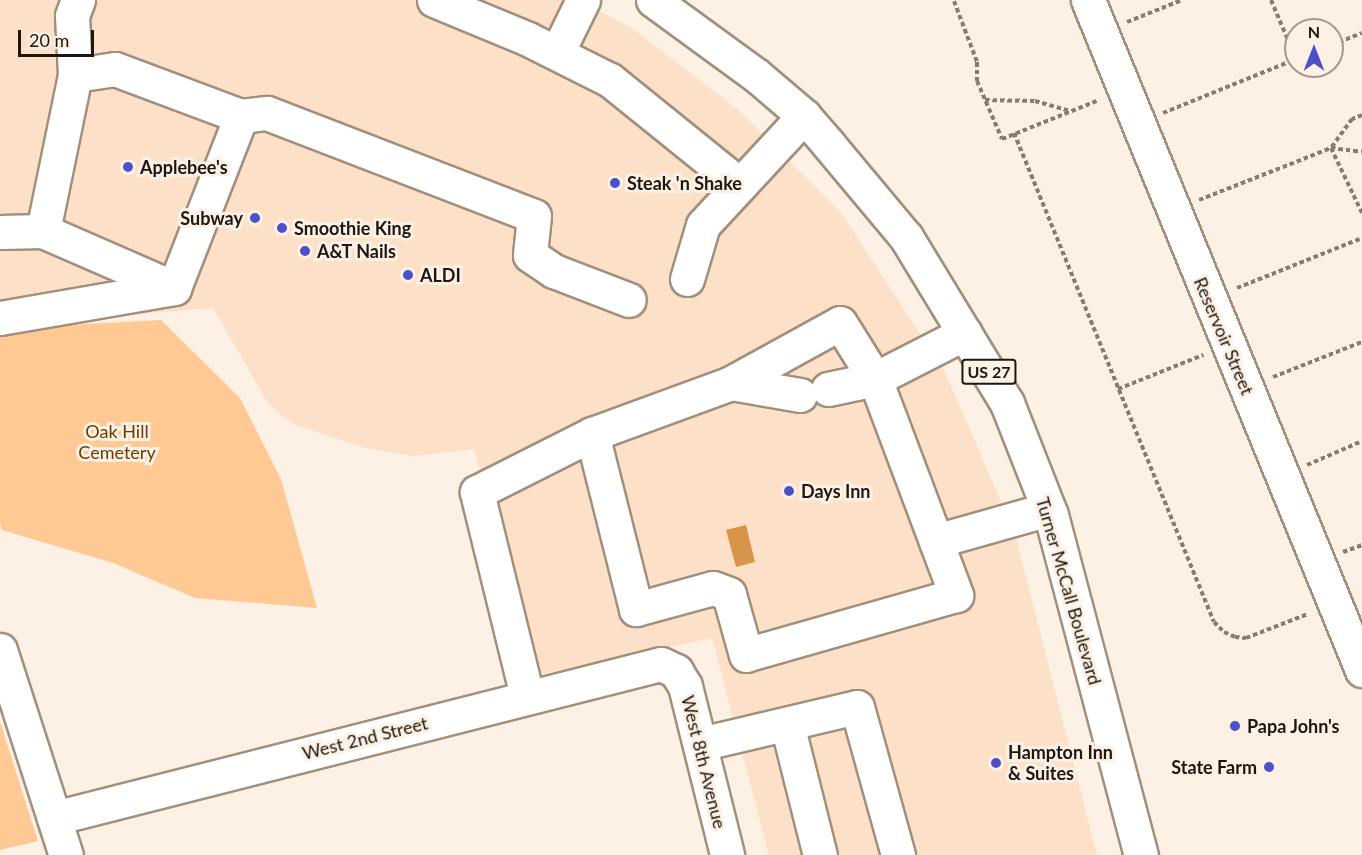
<!DOCTYPE html>
<html>
<head>
<meta charset="utf-8">
<style>
  body { margin:0 }
  #map { position:relative; width:1362px; height:855px; overflow:hidden; background:#fdf0e4; font-family:Lato,sans-serif }
  div>[style] { position:absolute }
  [style*='--x'] { left:calc(var(--x)*1px); top:calc(var(--y)*1px); width:calc(var(--w)*1px); rotate:calc(var(--a)*1deg) }
  .built>* { inset:0; background:#fce1c8 }
  .green>* { inset:0; background:#ffc994 }
  .water>* { inset:0; background:#d8944b }
  .path>* { height:4px; margin-top:-2px; transform-origin:0; background:repeating-linear-gradient(90deg,#867c73 0 4.5px,transparent 0 7.5px) }
  .roads { filter:drop-shadow(2px 0 #a28f7c) drop-shadow(-2px 0 #a28f7c) drop-shadow(0 2px #a28f7c) drop-shadow(0 -2px #a28f7c) }
  .minor>* { height:33px; margin:-16.5px; padding:0 16.5px; transform-origin:16.5px; border-radius:16.5px; background:#fff }
  .major>* { height:33px; margin:-16.5px; padding:0 16.5px; transform-origin:16.5px; border-radius:16.5px; background:#fff }
  .dots>* { width:16px; height:16px; translate:-50% -50%; box-sizing:border-box; border:3px solid #fdf0e4; border-radius:50% }
  span { translate:-50% -50%; white-space:nowrap; text-align:center; line-height:1.15; -webkit-text-stroke:6px #fdf0e4; paint-order:stroke }
  .shield-label span { padding:2px 4px; background:#fdf0e4; border:2px solid; border-radius:4px; -webkit-text-stroke-width:0 }
  .shield-label { font-size:16px; color:#1e1710; font-weight:700 }
  .poi-label { font-size:18px; color:#1e1710; font-weight:700 }
  .left { translate:0 -50%; text-align:left }
  .right { translate:-100% -50%; text-align:right }
  .street-label { font-size:18px; color:#1e1710 }
  .park-label { font-size:18px; color:#693d00 }
  .north { position:absolute; left:1284px; top:18px; width:60px; height:60px; box-sizing:border-box; background:#fdf0e4; border:2px solid #a4998f; border-radius:50%; rotate:0deg; font-size:16px; font-weight:700; line-height:24px; text-align:center; color:#1e1710 }
  .north::after { content:''; display:block; margin:auto; width:21px; height:27px; background:#4c51c7; clip-path:polygon(50% 0,100% 100%,50% 72%,0 100%) }
  .scale { position:absolute; left:18px; top:30px; width:76px; height:27px; box-sizing:border-box; border:3px solid #1e1710; border-top:0; padding-left:8px; font-size:18px; line-height:21px; white-space:nowrap; color:#1e1710; -webkit-text-stroke:4px #fdf0e4; paint-order:stroke }
</style>
</head>
<body>
<div id="map">
  <div class="built">
    <i style="clip-path:polygon(0 0,578px 0,633px 29px,736px 108px,842px 214px,945px 372px,1015px 534px,1097px 855px,769px 855px,712px 638px,538px 675px,474px 449px,414px 456px,365px 448px,293px 424px,269px 405px,213px 308px,50px 321px,0 340px)"></i>
  </div>
  <div class="green">
    <i style="clip-path:polygon(161px 320px,240px 398px,281px 479px,317px 608px,195px 598px,113px 563px,2px 530px,0 523px,0 333px,11px 328px)"></i>
    <i style="clip-path:polygon(0 722px,38px 841px,0 850px)"></i>
  </div>
  <div class="water">
    <i style="clip-path:polygon(746px 525px,755px 562px,736px 567px,726px 530px)"></i>
  </div>
  <div class="path">
    <i style="--x:1271;--y:0;--w:64;--a:67"></i>
    <i style="--x:954;--y:1;--w:65;--a:69.3"></i>
    <i style="--x:977;--y:62;--w:19;--a:90"></i>
    <i style="--x:977;--y:81;--w:63;--a:66.7"></i>
    <i style="--x:1002;--y:139;--w:105;--a:-21.9"></i>
    <i style="--x:1127;--y:22;--w:59;--a:-21.8"></i>
    <i style="--x:1332;--y:45;--w:32;--a:-22"></i>
    <i style="--x:985;--y:100;--w:50;--a:1.1"></i>
    <i style="--x:1035;--y:101;--w:35;--a:16"></i>
    <i style="--x:1163;--y:113;--w:144;--a:-22.1"></i>
    <i style="--x:1362;--y:115;--w:11;--a:158"></i>
    <i style="--x:1352;--y:119;--w:36;--a:126"></i>
    <i style="--x:1331;--y:148;--w:72;--a:64.5"></i>
    <i style="--x:1014;--y:133;--w:528;--a:67.76"></i>
    <i style="--x:1214;--y:622;--w:14;--a:45"></i>
    <i style="--x:1224;--y:632;--w:12;--a:24"></i>
    <i style="--x:1235;--y:637;--w:11;--a:5"></i>
    <i style="--x:1246;--y:638;--w:66;--a:-21.2"></i>
    <i style="--x:1199;--y:200;--w:142;--a:-21.5"></i>
    <i style="--x:1331;--y:148;--w:31;--a:7"></i>
    <i style="--x:1237;--y:288;--w:135;--a:-21.8"></i>
    <i style="--x:1273;--y:377;--w:96;--a:-21.5"></i>
    <i style="--x:1118;--y:389;--w:92;--a:-21.8"></i>
    <i style="--x:1307;--y:465;--w:60;--a:-23.6"></i>
    <i style="--x:1343;--y:552;--w:20;--a:-20"></i>
  </div>
  <div class="roads">
    <div class="minor">
      <i style="--x:78;--y:0;--w:17;--a:111"></i>
      <i style="--x:72;--y:16;--w:59;--a:87.1"></i>
      <i style="--x:75;--y:75;--w:40;--a:-8.5"></i>
      <i style="--x:115;--y:69;--w:134;--a:20.5"></i>
      <i style="--x:241;--y:116;--w:26;--a:-7"></i>
      <i style="--x:267;--y:113;--w:286;--a:21.1"></i>
      <i style="--x:534;--y:216;--w:39;--a:96"></i>
      <i style="--x:530;--y:255;--w:29;--a:34"></i>
      <i style="--x:554;--y:271;--w:80;--a:21.1"></i>
      <i style="--x:434;--y:0;--w:102;--a:22.5"></i>
      <i style="--x:528;--y:39;--w:92;--a:26.6"></i>
      <i style="--x:610;--y:80;--w:167;--a:38.9"></i>
      <i style="--x:1088;--y:0;--w:724;--a:67.76"></i>
      <i style="--x:557;--y:53;--w:59;--a:-63.9"></i>
      <i style="--x:75;--y:75;--w:159;--a:101.6"></i>
      <i style="--x:43;--y:231;--w:143;--a:23.5"></i>
      <i style="--x:0;--y:232;--w:43;--a:-1.3"></i>
      <i style="--x:687;--y:279;--w:56;--a:-73.5"></i>
      <i style="--x:703;--y:225;--w:149;--a:-47.2"></i>
      <i style="--x:0;--y:318;--w:177;--a:-9.8"></i>
      <i style="--x:174;--y:288;--w:185;--a:-68.7"></i>
      <i style="--x:731;--y:383;--w:70;--a:9.9"></i>
      <i style="--x:828;--y:389;--w:48;--a:-12"></i>
      <i style="--x:875;--y:379;--w:101;--a:-27.1"></i>
      <i style="--x:936;--y:541;--w:117;--a:-15.8"></i>
      <i style="--x:0;--y:650;--w:215;--a:72.2"></i>
      <i style="--x:527;--y:696;--w:210;--a:-103.8"></i>
      <i style="--x:477;--y:492;--w:129;--a:-26.8"></i>
      <i style="--x:592;--y:434;--w:148;--a:-20.1"></i>
      <i style="--x:731;--y:383;--w:124;--a:-28.8"></i>
      <i style="--x:840;--y:323;--w:66;--a:58"></i>
      <i style="--x:875;--y:379;--w:231;--a:69.4"></i>
      <i style="--x:956;--y:595;--w:218;--a:164.1"></i>
      <i style="--x:746;--y:655;--w:63;--a:-105.6"></i>
      <i style="--x:729;--y:594;--w:17;--a:-159"></i>
      <i style="--x:713;--y:588;--w:80;--a:164.7"></i>
      <i style="--x:636;--y:609;--w:180;--a:-104.1"></i>
      <i style="--x:787;--y:724;--w:135;--a:75.9"></i>
      <i style="--x:700;--y:744;--w:161;--a:-13.3"></i>
      <i style="--x:857;--y:707;--w:154;--a:74.5"></i>
      <i style="--x:54;--y:818;--w:626;--a:-14.24"></i>
      <i style="--x:661;--y:664;--w:17;--a:25"></i>
      <i style="--x:676;--y:671;--w:17;--a:59"></i>
      <i style="--x:685;--y:686;--w:174;--a:76"></i>
    </div>
    <div class="major">
      <i style="--x:653;--y:0;--w:127;--a:36.1"></i>
      <i style="--x:756;--y:75;--w:63;--a:40.5"></i>
      <i style="--x:804;--y:116;--w:38;--a:49"></i>
      <i style="--x:829;--y:145;--w:120;--a:50.1"></i>
      <i style="--x:906;--y:237;--w:194;--a:58.7"></i>
      <i style="--x:1007;--y:403;--w:120;--a:68.6"></i>
      <i style="--x:1051;--y:515;--w:352;--a:75.2"></i>
    </div>
  </div>
  <div class="dots">
    <i style="left:128px;top:167px;background:#4c51c7"></i>
    <i style="left:615px;top:183px;background:#4c51c7"></i>
    <i style="left:255px;top:218px;background:#4c51c7"></i>
    <i style="left:282px;top:228px;background:#4c51c7"></i>
    <i style="left:305px;top:251px;background:#4c51c7"></i>
    <i style="left:408px;top:275px;background:#4c51c7"></i>
    <i style="left:789px;top:491px;background:#4c51c7"></i>
    <i style="left:1235px;top:726px;background:#4c51c7"></i>
    <i style="left:996px;top:763px;background:#4c51c7"></i>
    <i style="left:1269px;top:767px;background:#4c51c7"></i>
  </div>
  <div class="shield-label">
    <span style="left:989px;top:372px">US 27</span>
  </div>
  <div class="poi-label">
    <span class="left" style="left:140px;top:167px">Applebee's</span>
    <span class="left" style="left:627px;top:183px">Steak 'n Shake</span>
    <span class="right" style="left:243px;top:218px">Subway</span>
    <span class="left" style="left:294px;top:228px">Smoothie King</span>
    <span class="left" style="left:317px;top:251px">A&amp;T Nails</span>
    <span class="left" style="left:420px;top:275px">ALDI</span>
    <span class="left" style="left:801px;top:491px">Days Inn</span>
    <span class="left" style="left:1247px;top:726px">Papa John's</span>
    <span class="left" style="left:1008px;top:763px">Hampton Inn<br>&amp; Suites</span>
    <span class="right" style="left:1257px;top:767px">State Farm</span>
  </div>
  <div class="street-label">
    <span style="left:1224px;top:336px;rotate:67deg">Reservoir Street</span>
    <span style="left:1069px;top:591px;rotate:74deg">Turner McCall Boulevard</span>
    <span style="left:365px;top:738px;rotate:-14deg">West 2nd Street</span>
    <span style="left:704px;top:762px;rotate:76deg">West 8th Avenue</span>
  </div>
  <div class="park-label">
    <span style="left:117px;top:442px">Oak Hill<br>Cemetery</span>
  </div>
  <div class="north">N</div>
  <div class="scale">20 m</div>
</div>
</body>
</html>
